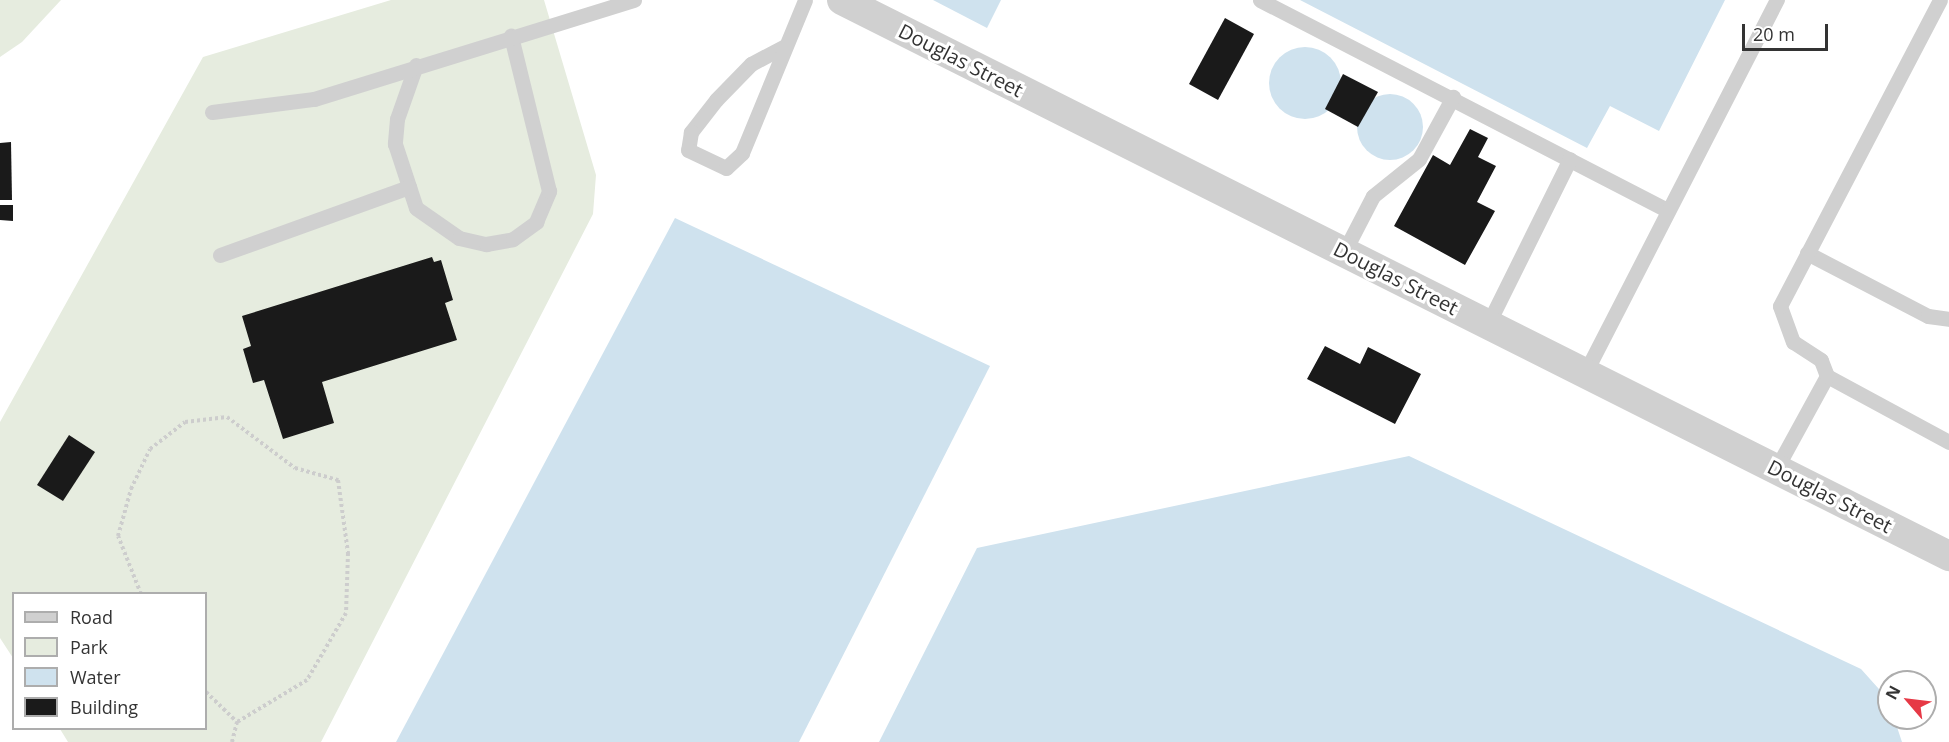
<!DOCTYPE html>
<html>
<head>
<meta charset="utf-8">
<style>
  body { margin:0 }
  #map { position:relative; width:1949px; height:742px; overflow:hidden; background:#fff; font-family:"Open Sans",sans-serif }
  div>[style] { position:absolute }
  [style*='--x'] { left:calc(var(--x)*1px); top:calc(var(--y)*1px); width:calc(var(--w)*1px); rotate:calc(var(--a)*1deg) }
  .green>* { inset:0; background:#e6ecdf }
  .water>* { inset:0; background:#cfe2ee }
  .round { border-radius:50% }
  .building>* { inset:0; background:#1a1a1a }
  .path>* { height:4px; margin-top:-2px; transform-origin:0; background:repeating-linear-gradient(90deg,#cdcdcd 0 3px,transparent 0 6px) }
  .service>* { height:15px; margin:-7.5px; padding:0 7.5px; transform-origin:7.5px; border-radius:7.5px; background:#d0d0d0 }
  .minor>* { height:30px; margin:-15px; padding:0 15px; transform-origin:15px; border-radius:15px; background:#d0d0d0 }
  span { translate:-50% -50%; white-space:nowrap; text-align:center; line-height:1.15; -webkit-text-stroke:6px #fff; paint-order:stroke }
  .street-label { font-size:20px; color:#333 }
  .legend { position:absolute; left:12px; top:592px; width:195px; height:138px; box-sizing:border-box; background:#fff; border:2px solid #adadad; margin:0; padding:8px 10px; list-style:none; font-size:18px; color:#333 }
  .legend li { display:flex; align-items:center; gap:12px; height:30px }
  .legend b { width:30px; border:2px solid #adadad }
  .north { position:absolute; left:1877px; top:670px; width:60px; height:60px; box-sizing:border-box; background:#fff; border:2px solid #adadad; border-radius:50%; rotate:298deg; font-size:16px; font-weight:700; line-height:24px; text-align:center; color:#333 }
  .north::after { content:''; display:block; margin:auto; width:21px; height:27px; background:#e63946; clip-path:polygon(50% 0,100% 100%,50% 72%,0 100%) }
  .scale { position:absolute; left:1742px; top:24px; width:86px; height:27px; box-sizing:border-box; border:3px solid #333; border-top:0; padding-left:8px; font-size:18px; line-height:21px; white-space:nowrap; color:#333; -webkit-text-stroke:4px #fff; paint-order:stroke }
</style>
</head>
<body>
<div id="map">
  <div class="green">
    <i style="clip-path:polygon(0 0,61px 0,22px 42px,0 57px)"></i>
    <i style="clip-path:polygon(391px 0,544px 0,596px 175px,593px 214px,321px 742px,68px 742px,60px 729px,206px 728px,206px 594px,14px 594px,13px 658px,0 638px,0 422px,203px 57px)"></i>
  </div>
  <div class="water">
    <i style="clip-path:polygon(933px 0,1001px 0,987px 28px)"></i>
    <i style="clip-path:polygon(1300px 0,1725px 0,1659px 131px,1610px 106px,1587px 148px)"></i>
    <i class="round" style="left:1269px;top:47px;width:72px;height:72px"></i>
    <i class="round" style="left:1357px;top:94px;width:66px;height:66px"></i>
    <i style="clip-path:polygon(675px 218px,990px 366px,799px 742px,396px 742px)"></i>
    <i style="clip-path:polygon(1409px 456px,1861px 669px,1887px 698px,1889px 718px,1894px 718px,1902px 742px,879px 742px,977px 548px)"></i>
  </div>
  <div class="building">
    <i style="clip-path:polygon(1225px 18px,1254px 34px,1218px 100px,1189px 84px)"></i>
    <i style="clip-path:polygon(1343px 74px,1378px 92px,1358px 127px,1325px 109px)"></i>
    <i style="clip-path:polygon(1470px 129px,1488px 138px,1478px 157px,1496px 166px,1477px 202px,1495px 211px,1465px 265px,1394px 226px,1433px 155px,1450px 165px)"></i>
    <i style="clip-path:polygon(11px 142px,12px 200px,0 200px,0 143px)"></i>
    <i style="clip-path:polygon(0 205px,13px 205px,13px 221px,0 220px)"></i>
    <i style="clip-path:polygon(432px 257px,434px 262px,441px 260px,453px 300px,445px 303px,457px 340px,322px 382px,334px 423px,283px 439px,264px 380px,253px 383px,243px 349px,251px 346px,242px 316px)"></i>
    <i style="clip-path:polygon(1325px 346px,1360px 364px,1368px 347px,1421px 374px,1395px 424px,1307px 379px)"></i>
    <i style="clip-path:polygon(69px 435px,95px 452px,63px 501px,37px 485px)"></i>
  </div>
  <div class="path">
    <i style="--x:141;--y:594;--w:62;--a:-111.6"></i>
    <i style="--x:118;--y:536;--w:49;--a:-74.5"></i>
    <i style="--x:131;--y:489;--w:44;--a:-64.6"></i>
    <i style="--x:150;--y:449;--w:44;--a:-37.6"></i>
    <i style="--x:185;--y:422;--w:42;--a:-6.8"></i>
    <i style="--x:227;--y:417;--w:85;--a:36.9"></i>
    <i style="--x:295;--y:468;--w:45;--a:15.6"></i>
    <i style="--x:338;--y:480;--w:74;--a:82.2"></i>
    <i style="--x:348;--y:553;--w:60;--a:91.9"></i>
    <i style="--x:346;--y:613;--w:78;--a:120.2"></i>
    <i style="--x:307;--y:680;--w:82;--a:149"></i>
    <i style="--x:206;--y:692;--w:43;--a:44.1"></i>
    <i style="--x:232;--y:742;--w:21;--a:-76"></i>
  </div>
  <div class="service">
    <i style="--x:1260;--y:0;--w:459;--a:27.3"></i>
    <i style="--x:783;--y:47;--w:36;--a:152"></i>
    <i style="--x:751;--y:64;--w:50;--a:134.2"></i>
    <i style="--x:716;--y:100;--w:41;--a:128"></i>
    <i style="--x:691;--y:132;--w:18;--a:99"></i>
    <i style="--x:688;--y:150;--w:42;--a:25.3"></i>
    <i style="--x:726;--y:168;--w:22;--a:-43"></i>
    <i style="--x:742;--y:153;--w:165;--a:-67.6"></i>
    <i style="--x:416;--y:65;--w:57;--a:109.4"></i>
    <i style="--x:397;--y:119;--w:25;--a:95"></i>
    <i style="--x:395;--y:144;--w:67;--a:71.8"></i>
    <i style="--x:416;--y:208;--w:52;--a:34.9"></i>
    <i style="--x:459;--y:238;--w:28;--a:13"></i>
    <i style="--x:486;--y:244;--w:27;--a:-10"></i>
    <i style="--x:513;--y:239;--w:29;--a:-36"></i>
    <i style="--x:536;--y:222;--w:34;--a:-67"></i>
    <i style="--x:549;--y:191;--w:160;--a:-103.8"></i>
    <i style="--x:212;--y:112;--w:103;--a:-7.3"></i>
    <i style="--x:314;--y:99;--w:335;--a:-17.2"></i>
    <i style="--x:1344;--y:252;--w:63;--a:-62.6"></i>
    <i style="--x:1373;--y:196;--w:59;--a:-38.8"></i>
    <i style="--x:1419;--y:159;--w:71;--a:-61.3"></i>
    <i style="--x:1807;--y:253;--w:136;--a:27.5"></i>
    <i style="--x:1928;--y:316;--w:21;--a:8"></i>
    <i style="--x:220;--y:255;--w:201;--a:-19.8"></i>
    <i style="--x:1488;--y:324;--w:184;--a:-63.6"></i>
    <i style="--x:1585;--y:373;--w:420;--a:-62.8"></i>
    <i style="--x:1827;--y:376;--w:139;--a:28.4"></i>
    <i style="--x:1776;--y:469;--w:106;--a:-61.3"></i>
    <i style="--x:1827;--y:376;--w:17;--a:-111"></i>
    <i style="--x:1821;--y:360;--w:33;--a:-147"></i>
    <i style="--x:1793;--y:342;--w:38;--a:-110"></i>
    <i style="--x:1780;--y:306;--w:345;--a:-62.4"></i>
  </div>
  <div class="minor">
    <i style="--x:842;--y:0;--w:1239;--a:26.67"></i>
  </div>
  <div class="street-label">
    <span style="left:961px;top:60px;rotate:27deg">Douglas Street</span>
    <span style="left:1396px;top:278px;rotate:27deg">Douglas Street</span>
    <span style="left:1830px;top:496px;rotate:27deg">Douglas Street</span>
  </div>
  <ul class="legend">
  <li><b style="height:8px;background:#d0d0d0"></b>Road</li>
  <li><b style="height:16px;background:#e6ecdf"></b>Park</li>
  <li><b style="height:16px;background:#cfe2ee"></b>Water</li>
  <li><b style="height:16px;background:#1a1a1a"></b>Building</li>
  </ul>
  <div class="north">N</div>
  <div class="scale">20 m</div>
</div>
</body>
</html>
